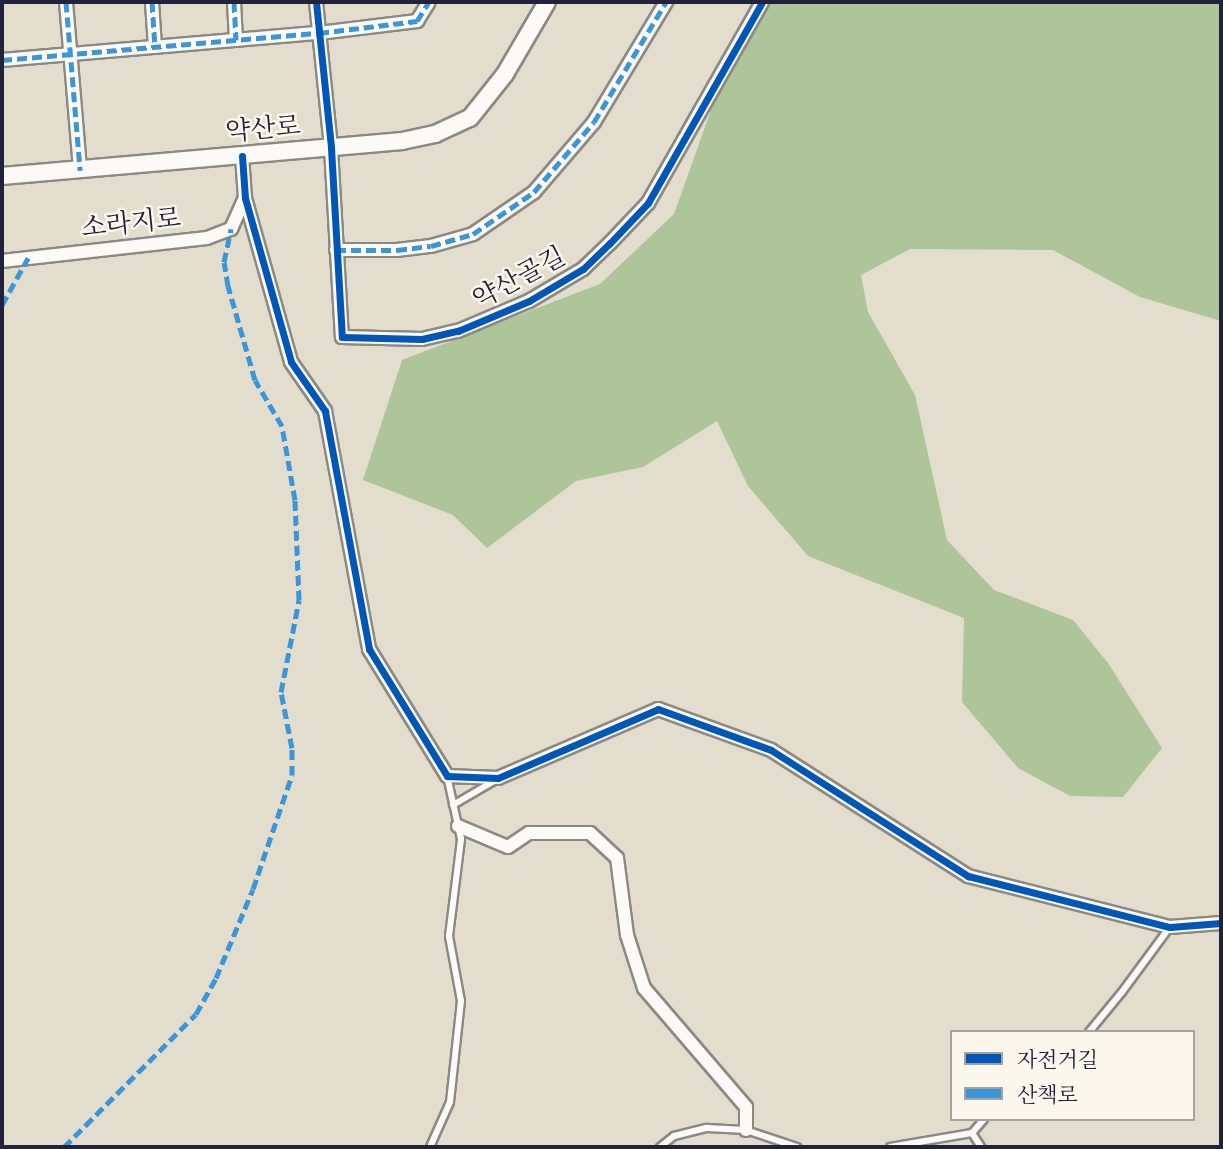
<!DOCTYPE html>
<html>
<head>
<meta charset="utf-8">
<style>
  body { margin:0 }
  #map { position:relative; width:1223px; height:1149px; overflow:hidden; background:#e2ddcc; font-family:Cardo,"Noto Serif KR",serif }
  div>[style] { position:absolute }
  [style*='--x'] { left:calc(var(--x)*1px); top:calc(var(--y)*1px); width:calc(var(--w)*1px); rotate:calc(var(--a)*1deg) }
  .forest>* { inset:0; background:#adc598 }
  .roads { filter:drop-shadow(2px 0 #8c8984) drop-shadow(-2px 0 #8c8984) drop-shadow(0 2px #8c8984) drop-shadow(0 -2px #8c8984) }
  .service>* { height:6px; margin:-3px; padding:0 3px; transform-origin:3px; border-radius:3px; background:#fbfaf7 }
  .minor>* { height:12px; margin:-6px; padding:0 6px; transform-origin:6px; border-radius:6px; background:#fbfaf7 }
  .tertiary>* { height:16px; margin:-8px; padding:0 8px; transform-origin:8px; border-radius:8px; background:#fbfaf7 }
  .quiet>* { height:5px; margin-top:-2.5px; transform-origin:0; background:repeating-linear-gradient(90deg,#3b95d9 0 10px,transparent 0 15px) }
  .cycleway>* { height:7px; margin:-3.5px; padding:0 3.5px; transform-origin:3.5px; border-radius:3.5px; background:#0057b8 }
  span { translate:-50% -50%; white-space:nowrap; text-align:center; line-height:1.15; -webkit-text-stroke:5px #fbf7ec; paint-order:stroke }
  .street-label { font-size:26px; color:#22223b }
  .frame { position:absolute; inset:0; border:4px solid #22223b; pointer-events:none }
  .legend { position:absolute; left:950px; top:1030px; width:245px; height:91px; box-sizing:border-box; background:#fbf7ec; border:2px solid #a4a2a5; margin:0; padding:9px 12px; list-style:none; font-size:21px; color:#22223b }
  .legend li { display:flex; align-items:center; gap:14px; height:35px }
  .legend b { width:35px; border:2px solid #a4a2a5 }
</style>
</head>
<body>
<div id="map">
  <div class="forest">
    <i style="clip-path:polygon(765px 2px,1221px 2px,1221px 321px,1140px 297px,1053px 250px,910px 249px,861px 275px,868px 312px,915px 395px,947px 540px,994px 590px,1073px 620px,1108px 663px,1162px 748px,1123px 797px,1070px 796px,1018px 768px,962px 702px,964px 618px,808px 556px,748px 486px,717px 421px,643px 467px,576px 481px,487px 548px,453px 515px,363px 480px,402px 360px,600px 284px,674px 214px,737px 37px)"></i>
  </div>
  <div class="roads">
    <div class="service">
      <i style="--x:453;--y:805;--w:48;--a:-30.3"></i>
      <i style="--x:1089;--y:1032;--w:52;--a:-50.5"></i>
      <i style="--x:1122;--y:992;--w:81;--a:-53.6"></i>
      <i style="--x:972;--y:1133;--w:17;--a:57"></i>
      <i style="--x:430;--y:1147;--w:49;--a:-66"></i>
      <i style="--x:450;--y:1102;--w:102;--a:-83.8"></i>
      <i style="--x:461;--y:1001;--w:66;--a:-100.5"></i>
      <i style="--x:449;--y:936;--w:98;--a:-82.9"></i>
      <i style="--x:461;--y:839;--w:65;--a:-102.5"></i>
      <i style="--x:660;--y:1147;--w:18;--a:-38"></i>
      <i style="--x:674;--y:1136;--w:34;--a:-14"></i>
      <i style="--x:707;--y:1128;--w:39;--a:3"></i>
      <i style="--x:746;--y:1130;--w:54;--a:18.4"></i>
      <i style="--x:890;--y:1147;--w:83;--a:-9.7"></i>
      <i style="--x:972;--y:1133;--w:18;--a:-49"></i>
    </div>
    <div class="minor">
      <i style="--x:66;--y:2;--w:169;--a:85.2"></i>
      <i style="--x:152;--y:2;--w:45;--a:86.2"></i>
      <i style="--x:234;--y:2;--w:38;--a:87"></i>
      <i style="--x:316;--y:2;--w:147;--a:84.1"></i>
      <i style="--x:331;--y:148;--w:189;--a:86.7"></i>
      <i style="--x:342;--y:337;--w:80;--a:1.4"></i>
      <i style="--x:422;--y:339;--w:37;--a:-13"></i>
      <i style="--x:458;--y:331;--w:77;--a:-22.9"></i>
      <i style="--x:529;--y:301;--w:63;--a:-30.7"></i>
      <i style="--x:583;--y:269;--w:37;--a:-44"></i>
      <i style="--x:610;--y:243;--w:55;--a:-46.5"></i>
      <i style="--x:648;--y:203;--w:231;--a:-60.4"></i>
      <i style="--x:2;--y:60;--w:318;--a:-4.9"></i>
      <i style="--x:319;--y:33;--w:99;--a:-7"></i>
      <i style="--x:417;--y:21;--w:22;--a:-58"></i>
      <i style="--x:242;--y:156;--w:42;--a:85.9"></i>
      <i style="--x:245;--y:198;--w:170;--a:74.3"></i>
      <i style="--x:291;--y:362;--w:60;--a:55.2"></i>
      <i style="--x:325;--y:411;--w:242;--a:79.5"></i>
      <i style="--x:369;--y:649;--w:149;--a:58.4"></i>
      <i style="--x:447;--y:776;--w:51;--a:2.2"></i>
      <i style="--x:498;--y:778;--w:174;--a:-23.3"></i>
      <i style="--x:658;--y:709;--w:120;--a:19.9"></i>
      <i style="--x:771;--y:750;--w:234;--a:32.6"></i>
      <i style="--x:968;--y:876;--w:208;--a:14.2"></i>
      <i style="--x:1170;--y:927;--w:51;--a:-4.5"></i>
      <i style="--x:336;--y:250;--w:61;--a:0"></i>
      <i style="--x:397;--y:250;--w:34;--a:-7"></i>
      <i style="--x:431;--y:246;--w:44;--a:-15.9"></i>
      <i style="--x:473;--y:234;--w:74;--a:-34.5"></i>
      <i style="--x:534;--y:192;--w:92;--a:-49.4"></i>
      <i style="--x:594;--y:122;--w:140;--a:-59"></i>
      <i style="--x:2;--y:261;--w:206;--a:-6.4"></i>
      <i style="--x:207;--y:238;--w:26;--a:-21"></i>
      <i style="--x:231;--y:229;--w:34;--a:-66"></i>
      <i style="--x:458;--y:826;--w:54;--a:22.8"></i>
      <i style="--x:508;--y:847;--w:25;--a:-34"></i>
      <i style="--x:529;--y:833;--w:61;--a:0"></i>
      <i style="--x:590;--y:833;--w:37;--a:43"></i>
      <i style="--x:617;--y:858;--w:78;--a:82.6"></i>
      <i style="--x:627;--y:935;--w:56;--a:72.2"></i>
      <i style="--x:644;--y:988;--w:157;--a:49.4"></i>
      <i style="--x:746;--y:1107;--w:23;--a:90"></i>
    </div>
    <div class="tertiary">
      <i style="--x:2;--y:176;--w:402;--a:-5"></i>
      <i style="--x:402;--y:141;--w:34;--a:-12"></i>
      <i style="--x:435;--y:134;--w:38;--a:-25"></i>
      <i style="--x:470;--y:118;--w:56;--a:-51.5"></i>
      <i style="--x:505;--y:74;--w:83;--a:-59.7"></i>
    </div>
  </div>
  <div class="quiet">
    <i style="--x:66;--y:2;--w:169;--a:85.2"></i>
    <i style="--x:152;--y:2;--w:45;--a:86.2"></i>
    <i style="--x:234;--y:2;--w:38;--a:87"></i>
    <i style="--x:2;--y:60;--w:318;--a:-4.9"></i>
    <i style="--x:319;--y:33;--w:99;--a:-7"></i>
    <i style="--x:417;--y:21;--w:22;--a:-58"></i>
    <i style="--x:336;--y:250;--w:61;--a:0"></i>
    <i style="--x:397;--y:250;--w:34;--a:-7"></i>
    <i style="--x:431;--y:246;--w:44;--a:-15.9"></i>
    <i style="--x:473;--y:234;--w:74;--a:-34.5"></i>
    <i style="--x:534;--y:192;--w:92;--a:-49.4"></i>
    <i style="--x:594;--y:122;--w:140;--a:-59"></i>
    <i style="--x:2;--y:305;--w:54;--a:-61"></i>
    <i style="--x:64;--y:1147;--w:187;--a:-45.2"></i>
    <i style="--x:196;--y:1014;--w:41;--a:-60.9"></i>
    <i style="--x:216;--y:978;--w:96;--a:-67.4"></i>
    <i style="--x:253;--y:889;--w:120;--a:-71.1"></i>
    <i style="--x:292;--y:775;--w:27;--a:-90"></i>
    <i style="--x:292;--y:748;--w:57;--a:-101.1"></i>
    <i style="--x:281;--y:692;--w:94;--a:-78.9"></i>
    <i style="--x:299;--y:600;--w:100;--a:-92.3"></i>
    <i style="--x:295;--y:500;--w:75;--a:-100"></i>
    <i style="--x:282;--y:426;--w:53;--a:-120.4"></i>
    <i style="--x:255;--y:380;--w:98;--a:-106"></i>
    <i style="--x:228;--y:286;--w:24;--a:-99"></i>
    <i style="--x:224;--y:262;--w:34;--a:-78"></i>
  </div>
  <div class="cycleway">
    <i style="--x:316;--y:2;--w:147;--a:84.1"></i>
    <i style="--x:331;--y:148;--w:189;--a:86.7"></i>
    <i style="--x:342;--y:337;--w:80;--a:1.4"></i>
    <i style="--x:422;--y:339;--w:37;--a:-13"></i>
    <i style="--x:458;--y:331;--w:77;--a:-22.9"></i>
    <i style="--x:529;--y:301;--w:63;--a:-30.7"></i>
    <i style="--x:583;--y:269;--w:37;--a:-44"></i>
    <i style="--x:610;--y:243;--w:55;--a:-46.5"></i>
    <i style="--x:648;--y:203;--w:231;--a:-60.4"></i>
    <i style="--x:242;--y:156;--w:42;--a:85.9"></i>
    <i style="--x:245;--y:198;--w:170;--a:74.3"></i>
    <i style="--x:291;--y:362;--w:60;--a:55.2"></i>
    <i style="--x:325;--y:411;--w:242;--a:79.5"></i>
    <i style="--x:369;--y:649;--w:149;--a:58.4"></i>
    <i style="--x:447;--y:776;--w:51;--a:2.2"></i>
    <i style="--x:498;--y:778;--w:174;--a:-23.3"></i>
    <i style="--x:658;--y:709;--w:120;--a:19.9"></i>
    <i style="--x:771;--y:750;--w:234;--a:32.6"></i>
    <i style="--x:968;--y:876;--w:208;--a:14.2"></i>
    <i style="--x:1170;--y:927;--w:51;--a:-4.5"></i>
  </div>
  <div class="street-label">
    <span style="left:263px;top:129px;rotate:-5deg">약산로</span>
    <span style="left:131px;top:223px;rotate:-6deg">소라지로</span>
    <span style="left:519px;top:278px;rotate:-28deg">약산골길</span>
  </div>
  <div class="frame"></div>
  <ul class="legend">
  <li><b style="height:9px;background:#0057b8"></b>자전거길</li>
  <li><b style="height:9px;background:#3b95d9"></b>산책로</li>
  </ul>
</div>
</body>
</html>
